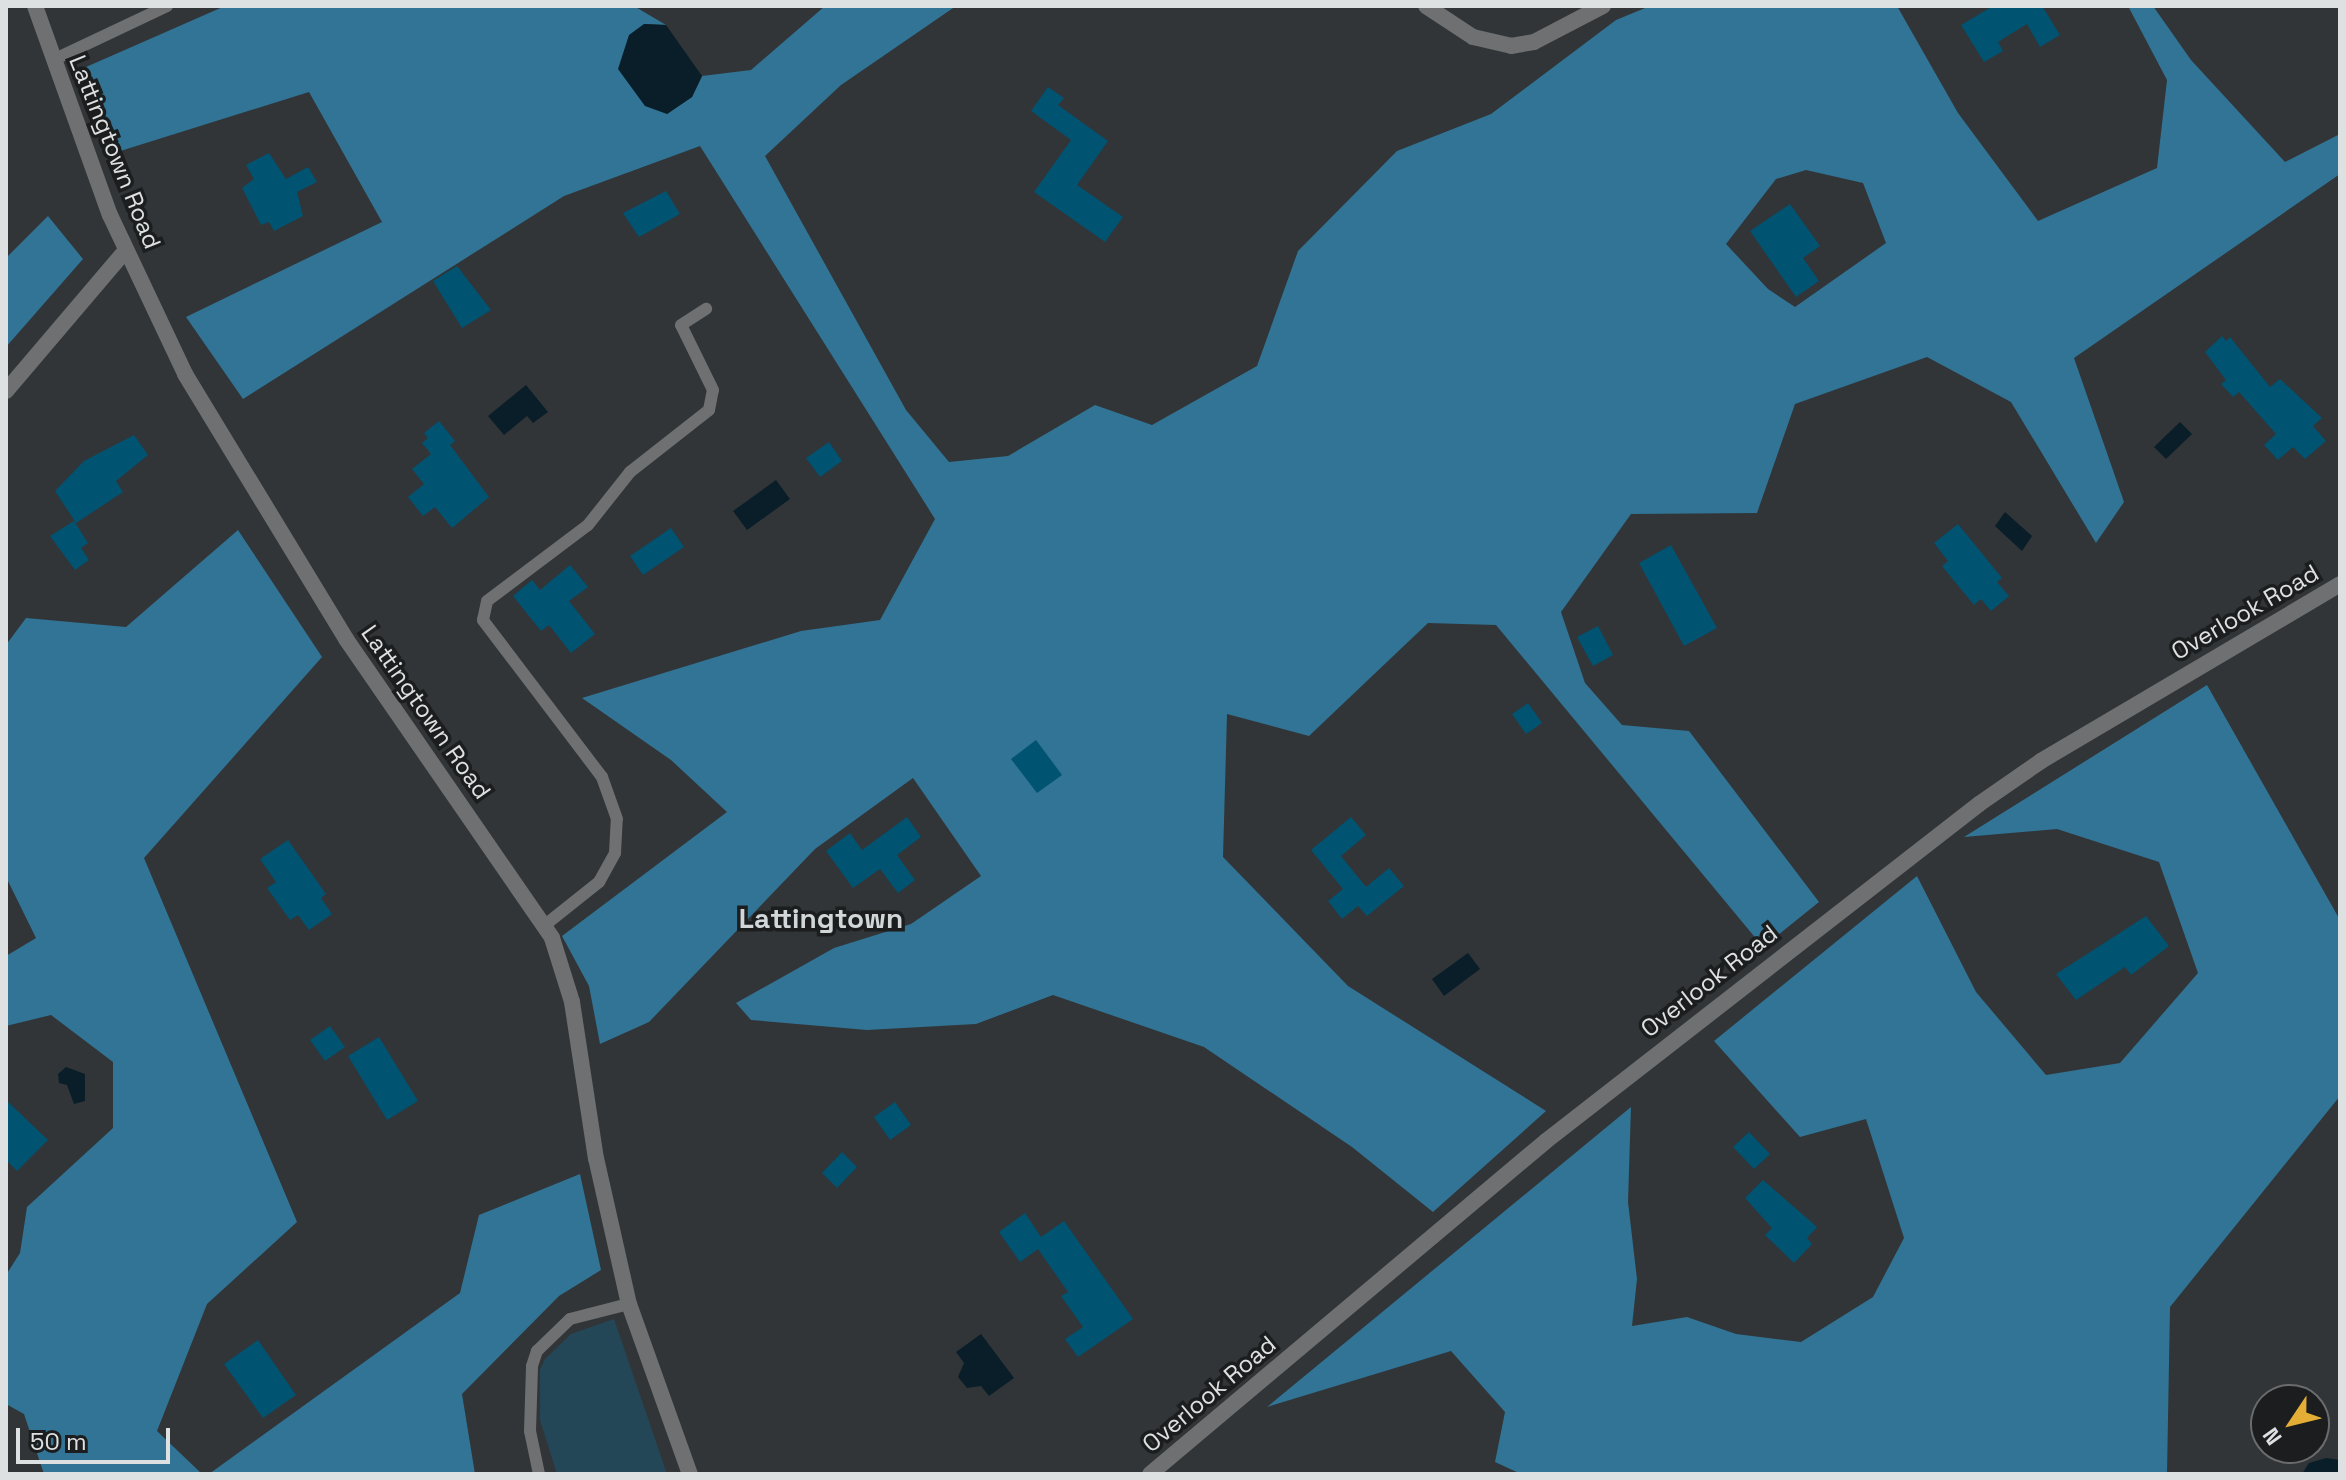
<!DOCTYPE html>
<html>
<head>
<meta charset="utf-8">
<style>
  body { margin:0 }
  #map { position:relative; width:2346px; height:1480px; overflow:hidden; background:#313538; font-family:"Space Grotesk",sans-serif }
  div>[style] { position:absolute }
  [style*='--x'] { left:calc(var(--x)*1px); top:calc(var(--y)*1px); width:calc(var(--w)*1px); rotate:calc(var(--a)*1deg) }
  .green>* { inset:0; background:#244758 }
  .forest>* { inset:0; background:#317495 }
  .water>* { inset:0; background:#091e28 }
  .building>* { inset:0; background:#015372 }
  .service>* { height:12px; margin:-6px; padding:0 6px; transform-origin:6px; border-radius:6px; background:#6e7071 }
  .minor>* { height:16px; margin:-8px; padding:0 8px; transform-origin:8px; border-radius:8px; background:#6e7071 }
  .tertiary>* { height:16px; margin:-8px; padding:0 8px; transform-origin:8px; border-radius:8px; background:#6e7071 }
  span { translate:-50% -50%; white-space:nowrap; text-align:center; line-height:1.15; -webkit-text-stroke:7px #1b1d1e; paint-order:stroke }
  .street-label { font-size:24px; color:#dee1e2 }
  .quarter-label { font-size:28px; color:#d1d6d9; font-weight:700 }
  .frame { position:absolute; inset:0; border:8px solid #dee1e2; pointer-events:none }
  .north { position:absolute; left:2250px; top:1384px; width:80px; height:80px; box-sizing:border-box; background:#1b1d1e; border:2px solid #696b6c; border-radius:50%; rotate:235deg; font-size:22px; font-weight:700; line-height:32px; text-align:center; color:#dee1e2 }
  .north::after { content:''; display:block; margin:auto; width:28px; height:36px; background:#e4ad35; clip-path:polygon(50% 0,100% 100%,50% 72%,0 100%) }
  .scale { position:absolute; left:16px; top:1428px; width:154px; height:36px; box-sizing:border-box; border:4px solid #dee1e2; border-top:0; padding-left:10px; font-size:24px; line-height:28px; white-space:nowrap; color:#dee1e2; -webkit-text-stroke:6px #1b1d1e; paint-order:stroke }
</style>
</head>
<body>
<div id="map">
  <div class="green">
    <i style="clip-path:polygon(614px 1319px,667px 1474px,557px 1474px,540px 1420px,540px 1370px,545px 1359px,571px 1334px)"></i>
  </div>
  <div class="forest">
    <i style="clip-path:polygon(evenodd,225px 6px,634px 6px,666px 25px,644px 24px,667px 114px,692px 97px,702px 76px,751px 70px,825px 6px,956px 6px,841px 85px,765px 156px,906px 410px,949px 462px,1008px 456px,1095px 405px,1152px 425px,1257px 366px,1298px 251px,1397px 151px,1491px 114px,1616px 20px,1650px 6px,1897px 6px,1958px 113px,2038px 221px,2157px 168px,2167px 80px,2128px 6px,2153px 6px,2191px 60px,2285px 162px,2340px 134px,2340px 174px,2074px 358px,2124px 502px,2096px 543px,2011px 402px,1927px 357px,1795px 404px,1757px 513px,1631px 514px,1561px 612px,1585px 683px,1622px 725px,1689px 731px,1819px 902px,1763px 947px,1496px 625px,1428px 623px,1309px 736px,1227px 714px,1223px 857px,1348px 986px,1546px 1111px,1433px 1212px,1352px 1147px,1204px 1047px,1053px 995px,976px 1024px,867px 1030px,751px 1020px,736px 1003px,834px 948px,911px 924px,981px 876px,913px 778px,815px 849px,649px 1022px,600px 1044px,589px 986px,562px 936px,727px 812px,671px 760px,582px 698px,801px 631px,880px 620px,935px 519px,700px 146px,564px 196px,243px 399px,186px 317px,382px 222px,309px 92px,114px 153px,86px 67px,225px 6px,1806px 170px,1863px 183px,1886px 243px,1795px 307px,1768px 289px,1726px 244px,1776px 179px,1806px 170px)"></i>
    <i style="clip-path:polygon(48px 216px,83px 259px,6px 347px,6px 258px)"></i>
    <i style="clip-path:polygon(238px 530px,322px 657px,144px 858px,297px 1222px,207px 1304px,157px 1431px,202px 1474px,44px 1474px,24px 1414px,6px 1404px,6px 1275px,20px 1253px,27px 1207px,113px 1128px,113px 1062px,51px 1015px,6px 1026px,6px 956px,36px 938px,6px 877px,6px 645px,26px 618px,126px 627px)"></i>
    <i style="clip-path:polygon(2207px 685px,2340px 920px,2340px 1096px,2170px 1307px,2167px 1474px,1521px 1474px,1495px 1462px,1505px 1412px,1451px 1351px,1267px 1407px,1631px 1107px,1628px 1202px,1637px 1279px,1632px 1326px,1687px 1317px,1736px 1334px,1801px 1342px,1873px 1297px,1904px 1238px,1866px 1119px,1800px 1137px,1714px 1041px,1917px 876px,1976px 992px,2046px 1075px,2120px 1063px,2198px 973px,2159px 862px,2057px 829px,1964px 837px)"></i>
    <i style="clip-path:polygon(580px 1174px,601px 1270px,559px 1296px,462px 1394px,475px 1474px,209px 1474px,460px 1293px,479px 1215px)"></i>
  </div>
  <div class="water">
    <i style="clip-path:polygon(644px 24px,666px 25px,702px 76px,692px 97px,667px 114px,645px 106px,618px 69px,629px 35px)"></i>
    <i style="clip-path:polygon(526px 385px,548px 412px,533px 423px,527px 416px,504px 435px,488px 416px)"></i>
    <i style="clip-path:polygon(2180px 422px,2192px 434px,2166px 459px,2154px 447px)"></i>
    <i style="clip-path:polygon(776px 480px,790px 499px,747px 530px,733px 511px)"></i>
    <i style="clip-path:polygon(2005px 512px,2032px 536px,2022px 551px,1995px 526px)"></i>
    <i style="clip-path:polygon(1468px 953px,1480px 969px,1444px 996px,1432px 979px)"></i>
    <i style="clip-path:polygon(66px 1067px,85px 1074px,85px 1101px,74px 1104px,67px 1085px,59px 1083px,58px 1074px)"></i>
    <i style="clip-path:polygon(981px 1334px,1014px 1378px,989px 1396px,981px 1386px,967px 1388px,958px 1377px,964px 1363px,956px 1352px)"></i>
    <i style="clip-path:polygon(2326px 1458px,2340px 1460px,2340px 1474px,2302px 1474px,2309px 1463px)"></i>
  </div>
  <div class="building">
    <i style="clip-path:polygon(1993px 6px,2042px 6px,2060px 35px,2040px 47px,2027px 24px,1998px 42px,2003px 51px,1984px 62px,1961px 25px)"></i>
    <i style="clip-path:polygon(1048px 87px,1064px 98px,1058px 105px,1108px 141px,1077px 185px,1123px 217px,1105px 242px,1034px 192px,1071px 140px,1031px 111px)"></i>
    <i style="clip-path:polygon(269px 153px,286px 179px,308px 167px,317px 182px,297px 192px,303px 216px,274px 231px,269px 222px,261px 225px,242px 188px,254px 179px,246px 165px)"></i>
    <i style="clip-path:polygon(666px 191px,680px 214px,639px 237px,623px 213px)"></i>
    <i style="clip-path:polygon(1790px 204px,1820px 246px,1803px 258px,1819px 281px,1796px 297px,1750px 231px)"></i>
    <i style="clip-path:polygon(457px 266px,491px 310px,462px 328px,433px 281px)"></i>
    <i style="clip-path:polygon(2222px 336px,2226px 341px,2230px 337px,2270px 387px,2280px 379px,2322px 418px,2313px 426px,2326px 441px,2305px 459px,2293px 447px,2278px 460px,2264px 445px,2276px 434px,2239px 392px,2233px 397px,2221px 384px,2226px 380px,2205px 352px)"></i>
    <i style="clip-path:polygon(439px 421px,455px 441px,450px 445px,489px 497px,452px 528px,435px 507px,423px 516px,408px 497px,424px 484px,412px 469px,431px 454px,422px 443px,428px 438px,424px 433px)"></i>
    <i style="clip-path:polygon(134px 435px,148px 455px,116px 481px,123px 492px,76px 523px,55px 491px,84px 461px)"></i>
    <i style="clip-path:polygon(829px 442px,842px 461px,820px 477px,806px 458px)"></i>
    <i style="clip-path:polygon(74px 521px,88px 543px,81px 548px,89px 560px,75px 570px,50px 536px)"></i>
    <i style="clip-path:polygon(1958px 524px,2002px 578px,1997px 582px,2009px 596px,1991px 611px,1981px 599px,1974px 605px,1942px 566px,1948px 561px,1934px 543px)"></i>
    <i style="clip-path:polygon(671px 528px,684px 547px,643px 575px,630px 556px)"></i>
    <i style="clip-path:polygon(1671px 545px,1717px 628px,1684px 646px,1639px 563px)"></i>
    <i style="clip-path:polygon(570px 565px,588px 587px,569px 601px,595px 634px,571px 653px,549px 625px,541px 631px,513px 596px,532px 580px,540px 590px)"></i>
    <i style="clip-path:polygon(1598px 626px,1613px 655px,1593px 666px,1577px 637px)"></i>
    <i style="clip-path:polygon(1528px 703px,1542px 723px,1526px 734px,1512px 714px)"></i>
    <i style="clip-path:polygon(1036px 740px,1062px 775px,1037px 793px,1011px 759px)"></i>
    <i style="clip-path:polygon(907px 817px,921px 837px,897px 855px,915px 880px,898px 893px,880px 869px,853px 888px,826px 851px,850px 833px,862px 850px)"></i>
    <i style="clip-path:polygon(1351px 817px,1366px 835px,1341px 856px,1366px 887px,1389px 868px,1404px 886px,1367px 916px,1358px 906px,1342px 919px,1328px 901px,1343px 889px,1311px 850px)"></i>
    <i style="clip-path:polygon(288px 840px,326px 894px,321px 898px,332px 914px,309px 930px,298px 915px,290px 920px,267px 888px,276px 882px,260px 859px)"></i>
    <i style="clip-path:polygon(2146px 916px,2169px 946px,2131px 975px,2125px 967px,2076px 1000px,2056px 974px)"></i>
    <i style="clip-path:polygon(330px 1026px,345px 1047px,325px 1061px,310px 1040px)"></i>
    <i style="clip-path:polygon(379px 1037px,418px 1101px,387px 1120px,348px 1056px)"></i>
    <i style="clip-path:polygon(6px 1100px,48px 1140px,17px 1171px,6px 1160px)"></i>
    <i style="clip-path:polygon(895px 1102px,911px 1125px,890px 1140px,874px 1117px)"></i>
    <i style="clip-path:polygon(1749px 1132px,1770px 1154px,1754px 1169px,1733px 1147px)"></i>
    <i style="clip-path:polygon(842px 1152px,857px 1167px,837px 1188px,822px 1173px)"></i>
    <i style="clip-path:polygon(1763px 1180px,1817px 1227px,1807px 1238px,1812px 1244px,1794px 1263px,1765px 1235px,1772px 1228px,1745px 1198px)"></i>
    <i style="clip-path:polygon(1025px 1213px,1041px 1237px,1064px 1221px,1133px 1319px,1078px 1357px,1065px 1339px,1083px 1327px,1061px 1296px,1068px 1292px,1038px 1249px,1020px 1262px,999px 1232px)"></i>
    <i style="clip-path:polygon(258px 1340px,296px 1395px,263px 1418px,224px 1364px)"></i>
  </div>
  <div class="service">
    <i style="--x:53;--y:60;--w:126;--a:-25.3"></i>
    <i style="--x:545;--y:925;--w:69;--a:-38.5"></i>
    <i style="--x:599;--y:882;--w:33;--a:-61"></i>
    <i style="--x:615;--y:853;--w:34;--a:-87"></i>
    <i style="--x:617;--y:819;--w:45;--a:-109.7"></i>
    <i style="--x:602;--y:777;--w:197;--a:-127.2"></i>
    <i style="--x:483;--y:620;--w:19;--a:-78"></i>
    <i style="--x:487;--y:601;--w:126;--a:-37"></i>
    <i style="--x:588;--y:525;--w:68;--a:-51.6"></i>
    <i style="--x:630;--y:472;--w:100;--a:-38.1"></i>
    <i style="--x:709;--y:410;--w:20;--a:-79"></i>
    <i style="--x:713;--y:390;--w:72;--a:-116.2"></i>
    <i style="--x:681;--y:325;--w:30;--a:-33"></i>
    <i style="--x:539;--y:1474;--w:44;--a:-101.8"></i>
    <i style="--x:530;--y:1431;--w:65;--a:-88.2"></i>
    <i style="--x:532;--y:1366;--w:16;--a:-72"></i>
    <i style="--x:537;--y:1351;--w:46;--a:-44.1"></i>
    <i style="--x:570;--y:1319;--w:61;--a:-14.3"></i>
  </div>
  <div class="minor">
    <i style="--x:1426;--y:6;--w:56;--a:33.4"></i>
    <i style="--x:1473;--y:37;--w:39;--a:13"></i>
    <i style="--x:1511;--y:46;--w:23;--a:-10"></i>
    <i style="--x:1534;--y:42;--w:78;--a:-27.6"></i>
    <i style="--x:6;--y:391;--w:185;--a:-49.6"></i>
    <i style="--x:1150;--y:1474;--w:517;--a:-40.06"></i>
    <i style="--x:1546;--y:1141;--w:549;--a:-37.89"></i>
    <i style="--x:1979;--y:804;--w:75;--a:-34.7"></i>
    <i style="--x:2041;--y:761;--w:347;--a:-30.6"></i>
  </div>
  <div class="tertiary">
    <i style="--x:35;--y:6;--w:222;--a:70.3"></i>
    <i style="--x:110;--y:215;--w:176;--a:64.7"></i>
    <i style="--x:185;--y:374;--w:310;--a:58.7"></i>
    <i style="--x:346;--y:639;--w:363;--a:55.4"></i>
    <i style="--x:552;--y:938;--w:67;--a:72.6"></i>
    <i style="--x:572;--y:1002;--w:158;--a:81.3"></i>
    <i style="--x:596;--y:1158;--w:150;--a:77.3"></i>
    <i style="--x:629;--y:1304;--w:181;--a:70.3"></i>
  </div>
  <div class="street-label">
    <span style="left:115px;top:152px;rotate:68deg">Lattingtown Road</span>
    <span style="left:2245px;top:612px;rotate:-30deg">Overlook Road</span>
    <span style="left:426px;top:712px;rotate:55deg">Lattingtown Road</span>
    <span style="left:1709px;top:981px;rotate:-38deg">Overlook Road</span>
    <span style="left:1209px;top:1394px;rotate:-40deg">Overlook Road</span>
  </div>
  <div class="quarter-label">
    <span style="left:821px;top:918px">Lattingtown</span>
  </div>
  <div class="frame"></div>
  <div class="north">N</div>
  <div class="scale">50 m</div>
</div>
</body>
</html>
